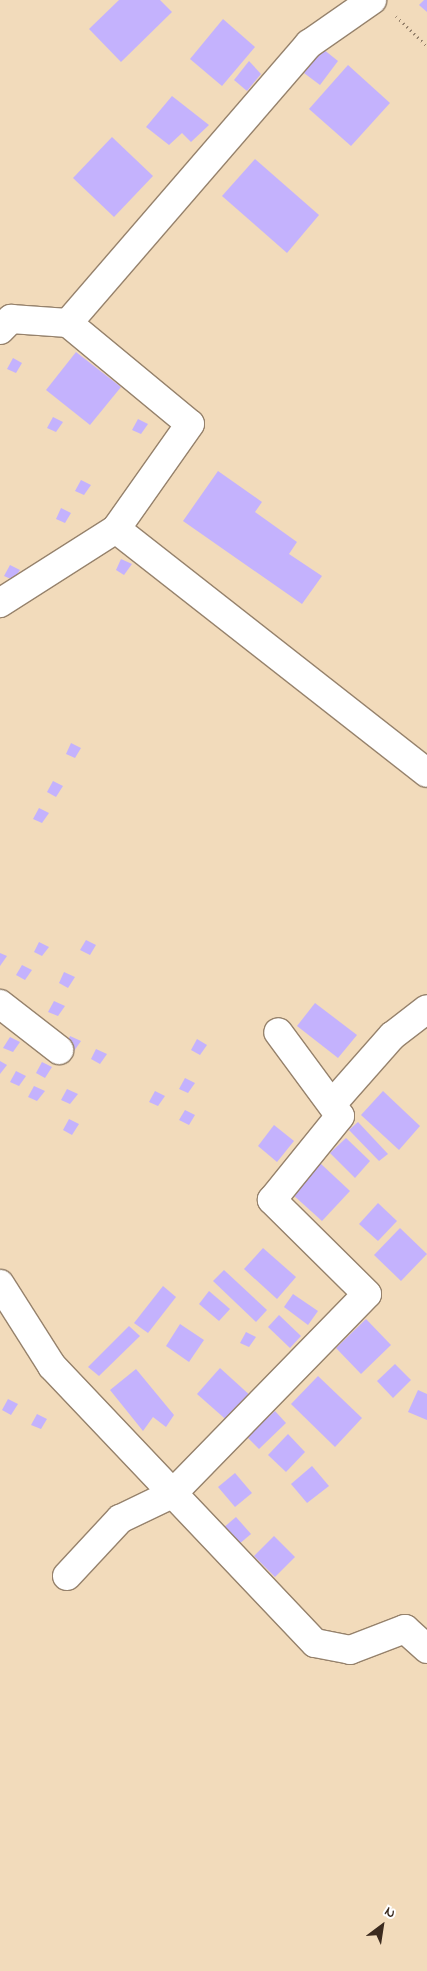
<!DOCTYPE html>
<html>
<head>
<meta charset="utf-8">
<style>
  body { margin:0 }
  #map { position:relative; width:427px; height:1971px; overflow:hidden; background:#f2dbbb; font-family:"Indie Flower",sans-serif }
  div>[style] { position:absolute }
  [style*='--x'] { left:calc(var(--x)*1px); top:calc(var(--y)*1px); width:calc(var(--w)*1px); rotate:calc(var(--a)*1deg) }
  .building>* { inset:0; background:#c4b2fd }
  .path>* { height:3px; margin-top:-1.5px; transform-origin:0; background:repeating-linear-gradient(90deg,#96826c 0 1px,transparent 0 5px) }
  .roads { filter:drop-shadow(1px 0 #96826c) drop-shadow(-1px 0 #96826c) drop-shadow(0 1px #96826c) drop-shadow(0 -1px #96826c) }
  .minor>* { height:28px; margin:-14px; padding:0 14px; transform-origin:14px; border-radius:14px; background:#fff }
  span { translate:-50% -50%; white-space:nowrap; text-align:center; line-height:1.15; -webkit-text-stroke:4.5px #fff; paint-order:stroke }
  .north { position:absolute; left:357px; top:1901px; width:50px; height:50px; -webkit-text-stroke:4px #fff; paint-order:stroke; rotate:31deg; font-size:14px; font-weight:700; line-height:20px; text-align:center; color:#3b2a1e }
  .north::after { content:''; display:block; margin:auto; width:18px; height:22px; background:#3b2a1e; clip-path:polygon(50% 0,100% 100%,50% 72%,0 100%) }
</style>
</head>
<body>
<div id="map">
  <div class="building">
    <i style="clip-path:polygon(119px 0,160px 0,172px 12px,121px 62px,89px 29px)"></i>
    <i style="clip-path:polygon(424px 0,427px 0,427px 12px,419px 5px)"></i>
    <i style="clip-path:polygon(223px 19px,255px 47px,222px 86px,190px 59px)"></i>
    <i style="clip-path:polygon(323px 49px,338px 61px,320px 85px,304px 73px)"></i>
    <i style="clip-path:polygon(249px 61px,261px 74px,247px 91px,234px 80px)"></i>
    <i style="clip-path:polygon(348px 65px,390px 103px,351px 146px,309px 109px)"></i>
    <i style="clip-path:polygon(172px 96px,209px 125px,191px 142px,182px 133px,169px 145px,146px 127px)"></i>
    <i style="clip-path:polygon(112px 137px,153px 176px,114px 217px,73px 178px)"></i>
    <i style="clip-path:polygon(255px 159px,319px 215px,287px 253px,222px 196px)"></i>
    <i style="clip-path:polygon(76px 352px,121px 387px,90px 425px,46px 390px)"></i>
    <i style="clip-path:polygon(13px 358px,22px 363px,16px 373px,7px 369px)"></i>
    <i style="clip-path:polygon(53px 417px,63px 422px,56px 432px,47px 428px)"></i>
    <i style="clip-path:polygon(138px 419px,148px 424px,141px 434px,132px 430px)"></i>
    <i style="clip-path:polygon(218px 471px,262px 502px,255px 512px,297px 542px,289px 554px,322px 576px,302px 604px,183px 521px)"></i>
    <i style="clip-path:polygon(81px 480px,91px 485px,84px 495px,75px 491px)"></i>
    <i style="clip-path:polygon(61px 508px,71px 513px,65px 523px,56px 519px)"></i>
    <i style="clip-path:polygon(121px 559px,132px 564px,124px 575px,116px 570px)"></i>
    <i style="clip-path:polygon(10px 565px,20px 570px,13px 580px,4px 576px)"></i>
    <i style="clip-path:polygon(71px 743px,81px 748px,75px 758px,66px 754px)"></i>
    <i style="clip-path:polygon(53px 781px,63px 786px,56px 797px,47px 792px)"></i>
    <i style="clip-path:polygon(39px 808px,49px 813px,42px 823px,33px 819px)"></i>
    <i style="clip-path:polygon(86px 940px,96px 945px,90px 955px,80px 950px)"></i>
    <i style="clip-path:polygon(39px 942px,49px 947px,42px 956px,34px 952px)"></i>
    <i style="clip-path:polygon(0 953px,7px 956px,0 966px)"></i>
    <i style="clip-path:polygon(22px 965px,32px 970px,25px 980px,16px 975px)"></i>
    <i style="clip-path:polygon(64px 972px,75px 977px,68px 988px,59px 983px)"></i>
    <i style="clip-path:polygon(54px 1001px,65px 1006px,58px 1016px,48px 1012px)"></i>
    <i style="clip-path:polygon(315px 1003px,357px 1035px,338px 1058px,297px 1026px)"></i>
    <i style="clip-path:polygon(70px 1036px,81px 1041px,74px 1051px,65px 1047px)"></i>
    <i style="clip-path:polygon(10px 1037px,20px 1042px,13px 1052px,3px 1048px)"></i>
    <i style="clip-path:polygon(197px 1039px,207px 1045px,200px 1055px,191px 1050px)"></i>
    <i style="clip-path:polygon(96px 1049px,107px 1054px,100px 1064px,91px 1059px)"></i>
    <i style="clip-path:polygon(0 1061px,7px 1065px,0 1074px)"></i>
    <i style="clip-path:polygon(42px 1062px,52px 1067px,45px 1078px,36px 1073px)"></i>
    <i style="clip-path:polygon(16px 1071px,26px 1076px,19px 1086px,10px 1082px)"></i>
    <i style="clip-path:polygon(185px 1078px,195px 1083px,188px 1093px,179px 1089px)"></i>
    <i style="clip-path:polygon(34px 1086px,45px 1091px,37px 1101px,28px 1097px)"></i>
    <i style="clip-path:polygon(67px 1089px,78px 1094px,70px 1104px,61px 1100px)"></i>
    <i style="clip-path:polygon(155px 1091px,165px 1096px,158px 1106px,149px 1102px)"></i>
    <i style="clip-path:polygon(383px 1091px,420px 1126px,399px 1150px,361px 1115px)"></i>
    <i style="clip-path:polygon(185px 1110px,195px 1115px,189px 1125px,179px 1120px)"></i>
    <i style="clip-path:polygon(69px 1119px,79px 1124px,72px 1135px,63px 1130px)"></i>
    <i style="clip-path:polygon(358px 1122px,388px 1154px,379px 1161px,349px 1130px)"></i>
    <i style="clip-path:polygon(274px 1125px,294px 1141px,277px 1162px,258px 1146px)"></i>
    <i style="clip-path:polygon(346px 1138px,370px 1161px,355px 1178px,330px 1153px)"></i>
    <i style="clip-path:polygon(320px 1163px,350px 1191px,322px 1221px,292px 1194px)"></i>
    <i style="clip-path:polygon(378px 1203px,397px 1221px,378px 1241px,359px 1224px)"></i>
    <i style="clip-path:polygon(400px 1228px,427px 1254px,401px 1281px,374px 1255px)"></i>
    <i style="clip-path:polygon(263px 1248px,296px 1277px,277px 1299px,244px 1269px)"></i>
    <i style="clip-path:polygon(224px 1270px,267px 1310px,256px 1322px,213px 1281px)"></i>
    <i style="clip-path:polygon(163px 1286px,176px 1297px,148px 1333px,134px 1323px)"></i>
    <i style="clip-path:polygon(209px 1291px,230px 1309px,219px 1321px,199px 1304px)"></i>
    <i style="clip-path:polygon(293px 1294px,318px 1311px,308px 1325px,284px 1307px)"></i>
    <i style="clip-path:polygon(279px 1315px,301px 1336px,290px 1348px,268px 1327px)"></i>
    <i style="clip-path:polygon(366px 1319px,391px 1345px,361px 1374px,336px 1348px)"></i>
    <i style="clip-path:polygon(180px 1324px,204px 1340px,189px 1362px,166px 1346px)"></i>
    <i style="clip-path:polygon(129px 1326px,140px 1336px,99px 1376px,88px 1367px)"></i>
    <i style="clip-path:polygon(246px 1332px,256px 1337px,249px 1347px,240px 1343px)"></i>
    <i style="clip-path:polygon(395px 1364px,411px 1380px,393px 1398px,377px 1381px)"></i>
    <i style="clip-path:polygon(220px 1368px,253px 1398px,231px 1424px,197px 1394px)"></i>
    <i style="clip-path:polygon(136px 1369px,174px 1415px,166px 1427px,153px 1417px,143px 1431px,110px 1390px)"></i>
    <i style="clip-path:polygon(318px 1376px,362px 1418px,335px 1447px,291px 1404px)"></i>
    <i style="clip-path:polygon(418px 1390px,427px 1394px,427px 1420px,408px 1412px)"></i>
    <i style="clip-path:polygon(8px 1399px,18px 1404px,11px 1415px,2px 1410px)"></i>
    <i style="clip-path:polygon(275px 1411px,286px 1423px,259px 1449px,247px 1437px)"></i>
    <i style="clip-path:polygon(37px 1414px,47px 1419px,41px 1429px,31px 1425px)"></i>
    <i style="clip-path:polygon(288px 1434px,305px 1452px,286px 1472px,268px 1455px)"></i>
    <i style="clip-path:polygon(312px 1466px,329px 1486px,307px 1503px,291px 1484px)"></i>
    <i style="clip-path:polygon(235px 1473px,252px 1493px,235px 1507px,218px 1487px)"></i>
    <i style="clip-path:polygon(236px 1517px,251px 1534px,238px 1545px,223px 1528px)"></i>
    <i style="clip-path:polygon(274px 1536px,295px 1557px,275px 1577px,254px 1556px)"></i>
  </div>
  <div class="path">
    <i style="--x:396;--y:16;--w:43;--a:44.1"></i>
  </div>
  <div class="roads">
    <div class="minor">
      <i style="--x:68;--y:323;--w:369;--a:-49.2"></i>
      <i style="--x:309;--y:44;--w:77;--a:-34.9"></i>
      <i style="--x:0;--y:330;--w:16;--a:-45"></i>
      <i style="--x:11;--y:319;--w:57;--a:4"></i>
      <i style="--x:68;--y:323;--w:158;--a:39.6"></i>
      <i style="--x:190;--y:424;--w:128;--a:125.2"></i>
      <i style="--x:116;--y:529;--w:138;--a:147.5"></i>
      <i style="--x:116;--y:529;--w:395;--a:38.1"></i>
      <i style="--x:0;--y:1004;--w:75;--a:37.9"></i>
      <i style="--x:332;--y:1104;--w:91;--a:-48.6"></i>
      <i style="--x:392;--y:1036;--w:44;--a:-37.6"></i>
      <i style="--x:0;--y:1284;--w:97;--a:57.6"></i>
      <i style="--x:52;--y:1366;--w:382;--a:46.5"></i>
      <i style="--x:315;--y:1643;--w:36;--a:11"></i>
      <i style="--x:350;--y:1650;--w:59;--a:-20.9"></i>
      <i style="--x:405;--y:1629;--w:30;--a:42"></i>
      <i style="--x:67;--y:1576;--w:78;--a:-47.1"></i>
      <i style="--x:120;--y:1519;--w:58;--a:-25.7"></i>
      <i style="--x:172;--y:1494;--w:279;--a:-45.7"></i>
      <i style="--x:367;--y:1294;--w:134;--a:-135.3"></i>
      <i style="--x:272;--y:1200;--w:108;--a:-51"></i>
      <i style="--x:340;--y:1116;--w:104;--a:-126.4"></i>
    </div>
  </div>
  <div class="north">N</div>
</div>
</body>
</html>
